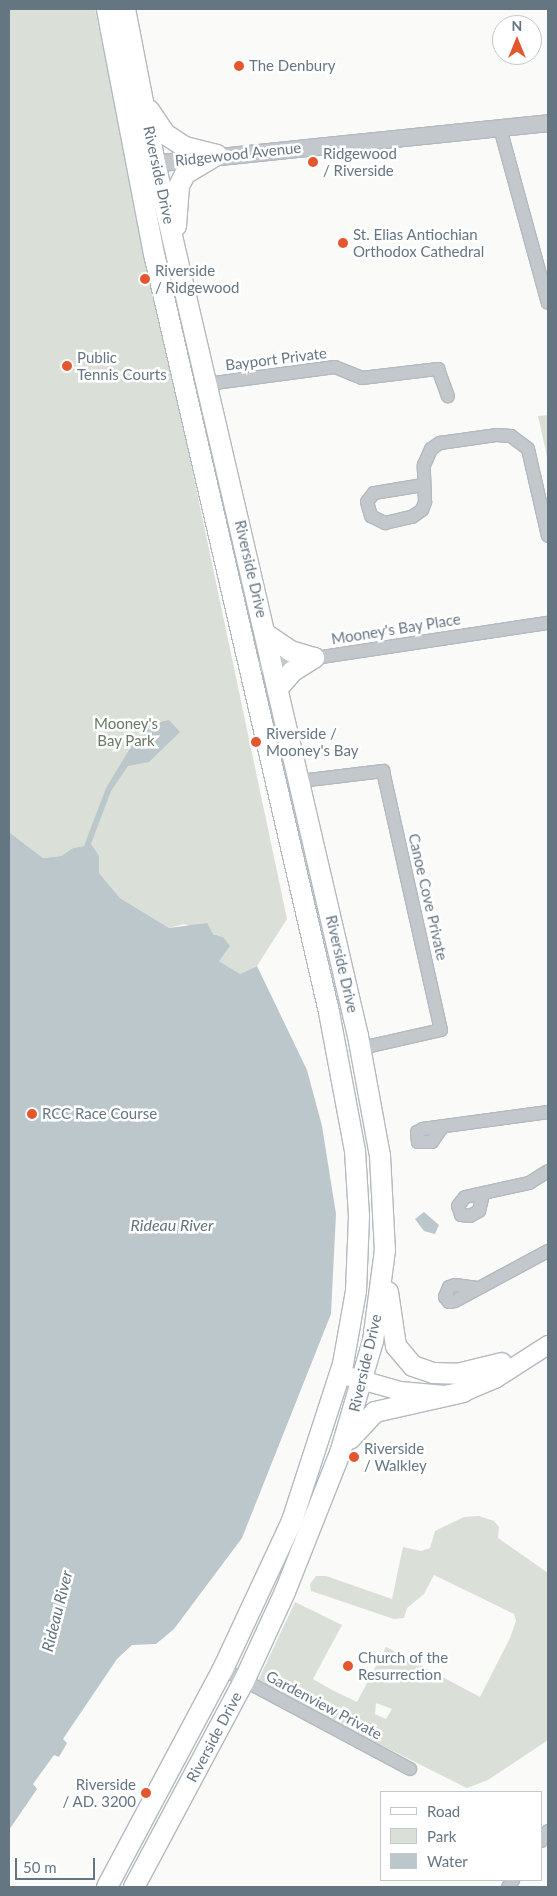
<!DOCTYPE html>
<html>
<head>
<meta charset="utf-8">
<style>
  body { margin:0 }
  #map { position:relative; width:557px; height:1896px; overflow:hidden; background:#fafaf8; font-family:Lato,sans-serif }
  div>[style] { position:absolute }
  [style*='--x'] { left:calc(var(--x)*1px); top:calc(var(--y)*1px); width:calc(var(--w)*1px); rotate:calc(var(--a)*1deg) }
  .green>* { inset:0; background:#dadfd7 }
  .water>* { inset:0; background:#bbc7cb }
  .roads { filter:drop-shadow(1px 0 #b3babf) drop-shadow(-1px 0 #b3babf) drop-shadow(0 1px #b3babf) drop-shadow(0 -1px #b3babf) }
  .minor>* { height:12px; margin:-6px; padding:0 6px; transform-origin:6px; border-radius:6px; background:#c3c8cc }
  .tertiary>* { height:16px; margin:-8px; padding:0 8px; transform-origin:8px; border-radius:8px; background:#c3c8cc }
  .secondary>* { height:18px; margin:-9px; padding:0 9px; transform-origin:9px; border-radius:9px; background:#fff }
  .primary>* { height:20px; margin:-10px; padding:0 10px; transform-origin:10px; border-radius:10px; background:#fff }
  .dots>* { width:14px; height:14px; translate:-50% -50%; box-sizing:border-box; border:2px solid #fff; border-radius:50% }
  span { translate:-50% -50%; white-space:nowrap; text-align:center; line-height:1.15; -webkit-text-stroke:5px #fff; paint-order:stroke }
  .poi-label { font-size:15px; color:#657683 }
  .left { translate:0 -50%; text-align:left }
  .right { translate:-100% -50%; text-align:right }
  .street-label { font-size:15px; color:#657683 }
  .park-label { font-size:15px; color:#687a64 }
  .water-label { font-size:16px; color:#60757c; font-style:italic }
  .frame { position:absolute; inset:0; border:10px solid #657683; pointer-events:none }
  .legend { position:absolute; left:380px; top:1791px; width:162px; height:90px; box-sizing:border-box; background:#fff; border:1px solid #c1c8cd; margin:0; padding:6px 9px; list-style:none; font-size:15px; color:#657683 }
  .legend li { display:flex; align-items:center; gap:10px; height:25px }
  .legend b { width:25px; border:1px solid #c1c8cd }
  .north { position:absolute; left:492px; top:15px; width:50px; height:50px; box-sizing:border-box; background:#fff; border:1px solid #c1c8cd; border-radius:50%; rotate:0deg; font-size:14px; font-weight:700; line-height:20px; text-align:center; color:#657683 }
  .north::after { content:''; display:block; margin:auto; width:18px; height:22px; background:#e4572e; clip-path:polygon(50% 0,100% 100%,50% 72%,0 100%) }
  .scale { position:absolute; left:15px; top:1858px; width:80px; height:22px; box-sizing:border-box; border:2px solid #657683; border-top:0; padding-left:6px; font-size:15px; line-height:18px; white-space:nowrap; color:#657683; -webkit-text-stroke:4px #fff; paint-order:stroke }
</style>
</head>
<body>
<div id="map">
  <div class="green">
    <i style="clip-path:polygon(9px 9px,95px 9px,287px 919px,257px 966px,240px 974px,219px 961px,223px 937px,184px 924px,169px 928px,120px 898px,99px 873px,99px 856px,84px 846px,73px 848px,61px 856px,43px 858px,9px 832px)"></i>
    <i style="clip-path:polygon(548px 415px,548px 461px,538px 416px)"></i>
    <i style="clip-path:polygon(evenodd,479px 1516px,494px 1521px,499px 1527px,498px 1538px,548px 1573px,548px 1740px,488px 1780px,467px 1788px,257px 1683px,295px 1602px,342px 1625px,313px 1679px,332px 1690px,357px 1702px,386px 1647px,480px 1697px,510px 1638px,516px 1621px,514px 1614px,434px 1575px,424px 1594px,407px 1608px,404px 1618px,394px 1619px,311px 1591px,310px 1584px,316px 1576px,326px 1576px,392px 1599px,403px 1547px,421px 1551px,430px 1548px,435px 1531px,464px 1517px,479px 1516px,376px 1703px,392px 1709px,386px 1719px,375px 1714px,376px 1703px)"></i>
  </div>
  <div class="water">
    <i style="clip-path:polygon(169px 720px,180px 732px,149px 762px,128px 766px,111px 791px,91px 844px,99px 856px,99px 873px,120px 898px,169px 928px,207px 923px,213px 934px,223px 937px,230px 946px,219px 961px,240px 974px,257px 966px,307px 1070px,322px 1126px,336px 1214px,331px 1314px,242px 1538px,174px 1629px,156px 1644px,132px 1645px,117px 1659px,63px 1739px,67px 1743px,59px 1757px,54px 1755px,33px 1784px,37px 1789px,9px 1830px,9px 832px,43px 858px,61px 856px,73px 848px,84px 846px,106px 788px,132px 745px,147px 725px)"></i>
    <i style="clip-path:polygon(424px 1212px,439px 1225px,435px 1234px,424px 1231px,415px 1219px)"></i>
  </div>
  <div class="roads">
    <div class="minor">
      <i style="--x:500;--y:128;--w:181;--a:74.7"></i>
      <i style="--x:207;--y:384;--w:129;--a:-7.6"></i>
      <i style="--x:335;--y:367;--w:29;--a:22"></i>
      <i style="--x:362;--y:378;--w:77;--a:-6.8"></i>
      <i style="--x:438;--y:369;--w:29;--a:70"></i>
      <i style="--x:423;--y:485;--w:50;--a:170.7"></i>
      <i style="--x:374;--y:493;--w:11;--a:128"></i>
      <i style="--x:367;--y:502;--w:15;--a:74"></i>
      <i style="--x:371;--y:516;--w:16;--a:27"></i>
      <i style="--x:385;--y:523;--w:28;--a:-13"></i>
      <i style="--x:412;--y:517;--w:12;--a:-35"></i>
      <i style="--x:422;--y:510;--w:9;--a:-69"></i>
      <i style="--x:425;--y:502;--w:37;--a:-92"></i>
      <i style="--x:424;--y:465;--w:17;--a:-66"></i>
      <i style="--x:431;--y:449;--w:11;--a:-34"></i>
      <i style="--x:440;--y:443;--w:58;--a:-8"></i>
      <i style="--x:497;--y:435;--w:14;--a:4"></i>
      <i style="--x:511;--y:436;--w:21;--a:37"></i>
      <i style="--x:528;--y:449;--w:89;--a:77.1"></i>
      <i style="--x:249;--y:668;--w:302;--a:-8.6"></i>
      <i style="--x:300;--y:781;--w:84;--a:-6.9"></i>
      <i style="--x:383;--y:771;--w:265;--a:77.4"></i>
      <i style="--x:441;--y:1030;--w:82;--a:167.3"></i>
      <i style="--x:443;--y:1126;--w:19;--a:125"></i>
      <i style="--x:432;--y:1142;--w:14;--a:180"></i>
      <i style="--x:418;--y:1142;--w:10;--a:-96"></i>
      <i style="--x:417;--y:1132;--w:7;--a:-27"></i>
      <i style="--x:423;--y:1129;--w:126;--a:-7.7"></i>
      <i style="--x:483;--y:1194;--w:17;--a:103"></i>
      <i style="--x:479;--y:1211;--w:10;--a:151"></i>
      <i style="--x:470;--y:1216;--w:9;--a:-174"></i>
      <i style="--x:461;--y:1215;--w:9;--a:-108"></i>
      <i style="--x:458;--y:1206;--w:11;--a:-52"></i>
      <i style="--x:465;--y:1197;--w:66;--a:-12.3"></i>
      <i style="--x:529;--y:1183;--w:22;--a:-32"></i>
      <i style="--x:477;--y:1288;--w:22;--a:-172"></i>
      <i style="--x:455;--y:1285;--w:6;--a:162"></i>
      <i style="--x:449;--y:1287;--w:11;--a:112"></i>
      <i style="--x:445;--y:1297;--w:6;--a:51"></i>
      <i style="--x:449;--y:1302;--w:6;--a:-9"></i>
      <i style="--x:455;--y:1301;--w:106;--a:-28.3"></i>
      <i style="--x:223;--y:1669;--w:212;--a:28.1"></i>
      <i style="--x:541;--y:1841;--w:12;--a:-55"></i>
      <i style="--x:508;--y:1887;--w:9;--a:-54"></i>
    </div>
    <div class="tertiary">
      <i style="--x:143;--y:165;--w:407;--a:-5.9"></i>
    </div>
    <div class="secondary">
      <i style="--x:340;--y:1374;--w:62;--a:15.8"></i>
      <i style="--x:400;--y:1391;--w:45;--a:5.1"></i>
      <i style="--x:445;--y:1395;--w:19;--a:-9"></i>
      <i style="--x:464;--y:1392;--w:34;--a:-23"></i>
      <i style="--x:495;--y:1379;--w:63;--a:-32.7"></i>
    </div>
    <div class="primary">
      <i style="--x:125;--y:9;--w:157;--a:79"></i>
      <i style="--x:155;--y:163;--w:896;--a:76.91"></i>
      <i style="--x:358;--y:1036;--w:122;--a:79.6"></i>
      <i style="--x:380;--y:1156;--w:94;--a:87"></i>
      <i style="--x:385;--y:1250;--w:92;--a:97.5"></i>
      <i style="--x:373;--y:1341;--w:117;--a:106.4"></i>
      <i style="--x:340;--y:1453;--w:149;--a:111.6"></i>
      <i style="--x:285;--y:1592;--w:98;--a:114.7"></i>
      <i style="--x:244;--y:1681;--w:234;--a:118.1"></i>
      <i style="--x:149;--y:110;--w:29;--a:56"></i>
      <i style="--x:165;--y:134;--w:24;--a:33"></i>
      <i style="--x:185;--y:147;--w:33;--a:14"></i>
      <i style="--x:176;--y:226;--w:40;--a:-85.7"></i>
      <i style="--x:179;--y:186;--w:13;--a:-63"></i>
      <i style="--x:185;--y:174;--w:37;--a:-31"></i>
      <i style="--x:267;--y:635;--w:29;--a:34"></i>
      <i style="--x:291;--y:651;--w:24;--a:17"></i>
      <i style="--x:279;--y:687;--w:21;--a:-49"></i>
      <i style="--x:293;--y:671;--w:25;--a:-32"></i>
      <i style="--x:388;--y:1292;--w:55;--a:81.6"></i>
      <i style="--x:396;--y:1346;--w:26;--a:50"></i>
      <i style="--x:413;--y:1366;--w:21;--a:19"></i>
      <i style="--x:433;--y:1373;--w:24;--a:2"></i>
      <i style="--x:457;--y:1374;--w:46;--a:-13.7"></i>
      <i style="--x:350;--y:1439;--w:37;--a:-47"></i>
      <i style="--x:375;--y:1412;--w:91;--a:-12.7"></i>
      <i style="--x:107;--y:1887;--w:247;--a:-62"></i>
      <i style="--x:223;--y:1669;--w:163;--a:-65"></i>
      <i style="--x:292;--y:1521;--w:165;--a:-72"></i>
      <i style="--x:343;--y:1364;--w:74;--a:-79.9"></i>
      <i style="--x:356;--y:1291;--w:75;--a:-87.7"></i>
      <i style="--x:359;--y:1216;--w:65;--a:-93.5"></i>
      <i style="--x:355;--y:1151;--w:141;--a:-100.6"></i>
      <i style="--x:329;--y:1012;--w:778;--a:-103"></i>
      <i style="--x:154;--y:254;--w:249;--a:-100.9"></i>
    </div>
  </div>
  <div class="dots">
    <i style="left:239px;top:66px;background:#e4572e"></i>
    <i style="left:313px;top:162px;background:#e4572e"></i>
    <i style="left:343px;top:243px;background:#e4572e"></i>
    <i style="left:145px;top:279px;background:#e4572e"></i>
    <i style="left:67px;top:366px;background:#e4572e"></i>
    <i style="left:256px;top:742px;background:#e4572e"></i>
    <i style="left:32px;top:1114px;background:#e4572e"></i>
    <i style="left:354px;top:1457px;background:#e4572e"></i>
    <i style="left:348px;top:1666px;background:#e4572e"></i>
    <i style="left:146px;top:1793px;background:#e4572e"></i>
  </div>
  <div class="poi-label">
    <span class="left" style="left:249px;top:66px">The Denbury</span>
    <span class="left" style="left:323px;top:162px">Ridgewood<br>/ Riverside</span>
    <span class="left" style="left:353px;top:243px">St. Elias Antiochian<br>Orthodox Cathedral</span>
    <span class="left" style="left:155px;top:279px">Riverside<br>/ Ridgewood</span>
    <span class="left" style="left:77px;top:366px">Public<br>Tennis Courts</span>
    <span class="left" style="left:266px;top:742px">Riverside /<br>Mooney's Bay</span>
    <span class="left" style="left:42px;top:1114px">RCC Race Course</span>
    <span class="left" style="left:364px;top:1457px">Riverside<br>/ Walkley</span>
    <span class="left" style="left:358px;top:1666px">Church of the<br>Resurrection</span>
    <span class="right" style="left:136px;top:1793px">Riverside<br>/ AD. 3200</span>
  </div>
  <div class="street-label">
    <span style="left:238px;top:154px;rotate:-6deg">Ridgewood Avenue</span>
    <span style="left:159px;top:175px;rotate:78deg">Riverside Drive</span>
    <span style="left:276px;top:359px;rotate:-7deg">Bayport Private</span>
    <span style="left:251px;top:569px;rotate:77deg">Riverside Drive</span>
    <span style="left:396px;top:629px;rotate:-9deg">Mooney's Bay Place</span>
    <span style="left:428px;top:897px;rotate:77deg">Canoe Cove Private</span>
    <span style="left:342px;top:964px;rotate:77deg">Riverside Drive</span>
    <span style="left:365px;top:1363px;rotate:-77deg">Riverside Drive</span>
    <span style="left:324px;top:1705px;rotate:28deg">Gardenview Private</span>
    <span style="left:214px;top:1737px;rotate:-62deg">Riverside Drive</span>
  </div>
  <div class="park-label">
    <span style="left:126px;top:732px">Mooney's<br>Bay Park</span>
  </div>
  <div class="water-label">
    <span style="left:172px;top:1225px">Rideau River</span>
    <span style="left:57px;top:1611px;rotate:-76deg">Rideau River</span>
  </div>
  <div class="frame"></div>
  <ul class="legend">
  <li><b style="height:6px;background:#fff"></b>Road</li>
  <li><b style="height:14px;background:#dadfd7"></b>Park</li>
  <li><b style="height:14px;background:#bbc7cb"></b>Water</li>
  </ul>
  <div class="north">N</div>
  <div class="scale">50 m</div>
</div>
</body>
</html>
